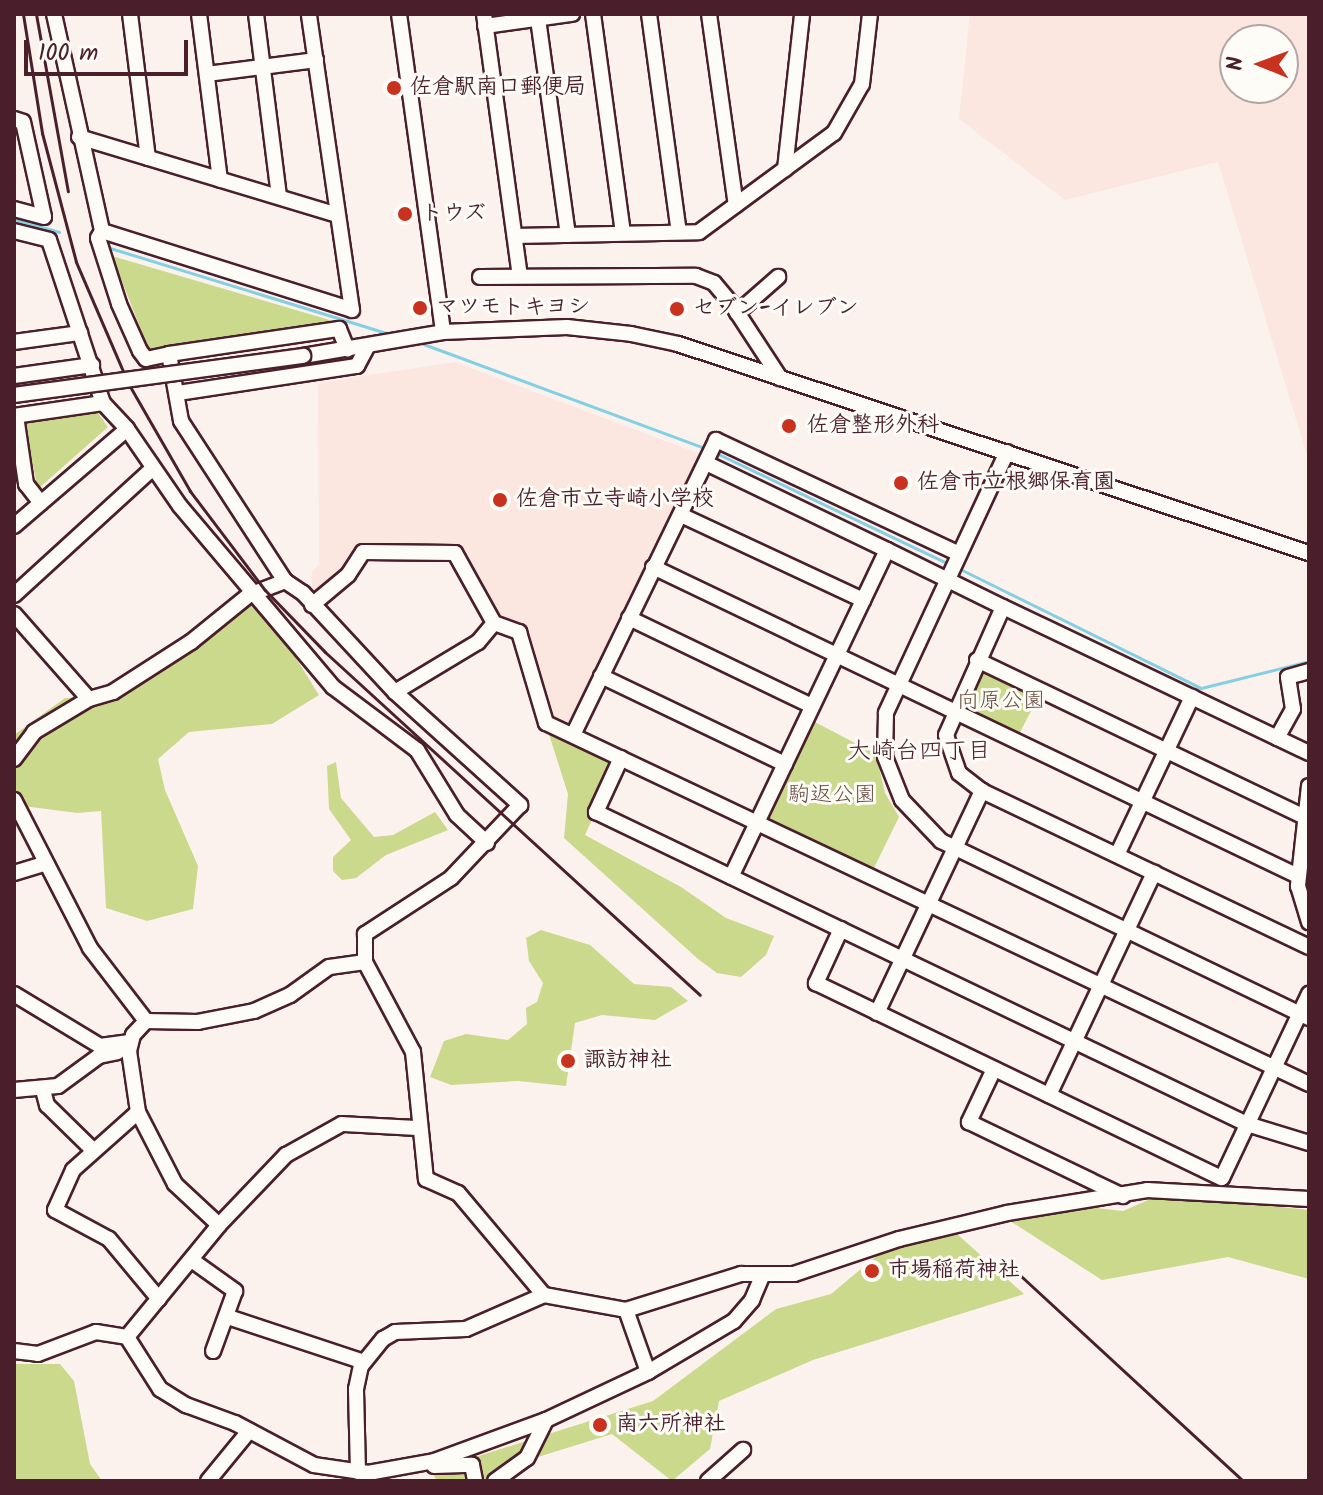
<!DOCTYPE html>
<html>
<head>
<meta charset="utf-8">
<style>
  body { margin:0 }
  #map { position:relative; width:1323px; height:1495px; overflow:hidden; background:#fcf2ed; font-family:Kalam,"Klee One",sans-serif }
  div>[style] { position:absolute }
  [style*='--x'] { left:calc(var(--x)*1px); top:calc(var(--y)*1px); width:calc(var(--w)*1px); rotate:calc(var(--a)*1deg) }
  .built>* { inset:0; background:#fbe6e0 }
  .green>* { inset:0; background:#cbd98c }
  .stream>* { height:3px; margin:-1.5px; padding:0 1.5px; transform-origin:1.5px; border-radius:1.5px; background:#83d0e2 }
  .roads { filter:drop-shadow(2px 0 #4a1f2b) drop-shadow(-2px 0 #4a1f2b) drop-shadow(0 2px #4a1f2b) drop-shadow(0 -2px #4a1f2b) }
  .minor>* { height:14px; margin:-7px; padding:0 7px; transform-origin:7px; border-radius:7px; background:#fdfcf7 }
  .rail>* { height:3px; margin:-1.5px; padding:0 1.5px; transform-origin:1.5px; border-radius:1.5px; background:#4a1f2b }
  .bridges { filter:drop-shadow(2px 0 #4a1f2b) drop-shadow(-2px 0 #4a1f2b) drop-shadow(0 2px #4a1f2b) drop-shadow(0 -2px #4a1f2b) }
  .minor-bridge>* { height:14px; margin:-7px; padding:0 7px; transform-origin:7px; border-radius:7px; background:#fdfcf7 }
  .dots>* { width:22px; height:22px; translate:-50% -50%; box-sizing:border-box; border:4px solid #fdfcf7; border-radius:50% }
  span { translate:-50% -50%; white-space:nowrap; text-align:center; line-height:1.15; -webkit-text-stroke:6px #fdfcf7; paint-order:stroke }
  .poi-label { font-size:22px; color:#4a1f2b; font-weight:700 }
  .left { translate:0 -50%; text-align:left }
  .park-label { font-size:22px; color:#6a4e43 }
  .neighbourhood-label { font-size:24px; color:#4a1f2b }
  .frame { position:absolute; inset:0; border:16px solid #4a1f2b; pointer-events:none }
  .north { position:absolute; left:1219px; top:24px; width:80px; height:80px; box-sizing:border-box; background:#fdfcf7; border:2px solid #b5a4a5; border-radius:50%; rotate:271deg; font-size:22px; font-weight:700; line-height:32px; text-align:center; color:#4a1f2b }
  .north::after { content:''; display:block; margin:auto; width:28px; height:36px; background:#c8321e; clip-path:polygon(50% 0,100% 100%,50% 72%,0 100%) }
  .scale { position:absolute; left:24px; top:40px; width:164px; height:36px; box-sizing:border-box; border:4px solid #4a1f2b; border-top:0; padding-left:10px; font-size:24px; line-height:28px; white-space:nowrap; color:#4a1f2b; -webkit-text-stroke:6px #fdfcf7; paint-order:stroke }
</style>
</head>
<body>
<div id="map">
  <div class="built">
    <i style="clip-path:polygon(evenodd,970px 14px,1309px 14px,1309px 462px,1218px 162px,1065px 200px,959px 119px,970px 14px,1235px 40px,1283px 40px,1283px 88px,1235px 88px,1235px 40px)"></i>
    <i style="clip-path:polygon(455px 362px,703px 455px,571px 727px,553px 723px,522px 627px,497px 620px,465px 561px,381px 548px,321px 591px,312px 592px,312px 571px,319px 565px,318px 383px)"></i>
  </div>
  <div class="green">
    <i style="clip-path:polygon(112px 256px,340px 323px,149px 350px)"></i>
    <i style="clip-path:polygon(95px 409px,108px 427px,38px 489px,24px 424px)"></i>
    <i style="clip-path:polygon(248px 603px,273px 621px,319px 695px,272px 724px,189px 732px,158px 759px,165px 790px,198px 866px,193px 909px,147px 921px,106px 908px,101px 811px,77px 813px,16px 805px,14px 735px,65px 698px,115px 695px,148px 660px,194px 639px)"></i>
    <i style="clip-path:polygon(980px 669px,1040px 694px,1018px 736px,966px 711px,962px 704px)"></i>
    <i style="clip-path:polygon(811px 720px,876px 754px,885px 793px,899px 817px,872px 872px,767px 822px,765px 815px)"></i>
    <i style="clip-path:polygon(547px 728px,618px 762px,585px 835px,681px 887px,726px 918px,774px 936px,766px 955px,741px 977px,717px 973px,698px 959px,564px 838px,568px 794px)"></i>
    <i style="clip-path:polygon(336px 762px,341px 798px,374px 837px,393px 835px,435px 812px,448px 830px,386px 855px,356px 878px,342px 880px,333px 871px,333px 857px,351px 840px,329px 809px,327px 766px)"></i>
    <i style="clip-path:polygon(541px 930px,590px 945px,634px 984px,671px 987px,688px 1001px,655px 1020px,602px 1015px,575px 1023px,566px 1086px,518px 1081px,451px 1085px,430px 1077px,444px 1041px,466px 1034px,508px 1040px,527px 1024px,526px 1008px,537px 1002px,543px 983px,529px 961px,526px 938px)"></i>
    <i style="clip-path:polygon(1162px 1194px,1309px 1210px,1309px 1279px,1228px 1257px,1102px 1280px,1010px 1221px,1078px 1206px,1123px 1211px)"></i>
    <i style="clip-path:polygon(957px 1234px,1024px 1294px,813px 1360px,719px 1401px,710px 1449px,672px 1481px,612px 1434px,509px 1466px,489px 1481px,437px 1481px,431px 1471px,653px 1401px,776px 1309px,831px 1294px,885px 1249px)"></i>
    <i style="clip-path:polygon(14px 1364px,60px 1364px,74px 1381px,90px 1464px,102px 1481px,14px 1481px)"></i>
  </div>
  <div class="stream">
    <i style="--x:14;--y:219;--w:47;--a:16.1"></i>
    <i style="--x:110;--y:248;--w:295;--a:17.1"></i>
    <i style="--x:418;--y:342;--w:308;--a:20.3"></i>
    <i style="--x:714;--y:452;--w:260;--a:25.5"></i>
    <i style="--x:960;--y:569;--w:269;--a:26.3"></i>
    <i style="--x:1201;--y:688;--w:111;--a:-14"></i>
  </div>
  <div class="roads">
    <div class="minor">
      <i style="--x:54;--y:14;--w:222;--a:77.5"></i>
      <i style="--x:102;--y:231;--w:262;--a:17.5"></i>
      <i style="--x:352;--y:310;--w:299;--a:-98.3"></i>
      <i style="--x:130;--y:14;--w:145;--a:82.9"></i>
      <i style="--x:199;--y:14;--w:167;--a:82.8"></i>
      <i style="--x:256;--y:14;--w:184;--a:82.8"></i>
      <i style="--x:399;--y:14;--w:321;--a:82.1"></i>
      <i style="--x:484;--y:14;--w:264;--a:82.2"></i>
      <i style="--x:593;--y:14;--w:221;--a:82.2"></i>
      <i style="--x:649;--y:14;--w:220;--a:82.2"></i>
      <i style="--x:709;--y:14;--w:193;--a:82"></i>
      <i style="--x:538;--y:19;--w:218;--a:82.1"></i>
      <i style="--x:485;--y:26;--w:88;--a:-7.9"></i>
      <i style="--x:207;--y:74;--w:110;--a:-7.3"></i>
      <i style="--x:14;--y:119;--w:9;--a:18"></i>
      <i style="--x:23;--y:122;--w:97;--a:77.5"></i>
      <i style="--x:44;--y:217;--w:31;--a:-165"></i>
      <i style="--x:79;--y:137;--w:270;--a:16.8"></i>
      <i style="--x:785;--y:169;--w:156;--a:-83.7"></i>
      <i style="--x:14;--y:231;--w:36;--a:14"></i>
      <i style="--x:49;--y:240;--w:172;--a:71.7"></i>
      <i style="--x:103;--y:403;--w:35;--a:47"></i>
      <i style="--x:127;--y:429;--w:93;--a:55.5"></i>
      <i style="--x:180;--y:506;--w:237;--a:49.8"></i>
      <i style="--x:333;--y:687;--w:105;--a:36.9"></i>
      <i style="--x:417;--y:750;--w:76;--a:58.4"></i>
      <i style="--x:457;--y:815;--w:41;--a:43"></i>
      <i style="--x:102;--y:231;--w:8;--a:120"></i>
      <i style="--x:98;--y:238;--w:69;--a:72.3"></i>
      <i style="--x:119;--y:304;--w:51;--a:65.9"></i>
      <i style="--x:140;--y:351;--w:10;--a:53"></i>
      <i style="--x:146;--y:359;--w:24;--a:-12"></i>
      <i style="--x:169;--y:354;--w:68;--a:79.8"></i>
      <i style="--x:181;--y:421;--w:191;--a:57"></i>
      <i style="--x:285;--y:581;--w:22;--a:34"></i>
      <i style="--x:303;--y:593;--w:135;--a:47.1"></i>
      <i style="--x:395;--y:692;--w:169;--a:42.1"></i>
      <i style="--x:520;--y:805;--w:100;--a:133.4"></i>
      <i style="--x:451;--y:878;--w:103;--a:146.9"></i>
      <i style="--x:365;--y:934;--w:28;--a:90"></i>
      <i style="--x:365;--y:962;--w:102;--a:61.9"></i>
      <i style="--x:413;--y:1052;--w:128;--a:84.2"></i>
      <i style="--x:426;--y:1179;--w:35;--a:24"></i>
      <i style="--x:458;--y:1193;--w:133;--a:49.9"></i>
      <i style="--x:544;--y:1295;--w:83;--a:10.4"></i>
      <i style="--x:626;--y:1310;--w:121;--a:-17.4"></i>
      <i style="--x:741;--y:1274;--w:53;--a:0"></i>
      <i style="--x:794;--y:1274;--w:111;--a:-18.4"></i>
      <i style="--x:899;--y:1239;--w:111;--a:-13.5"></i>
      <i style="--x:1007;--y:1213;--w:142;--a:-9.3"></i>
      <i style="--x:1147;--y:1190;--w:162;--a:3.2"></i>
      <i style="--x:515;--y:236;--w:184;--a:-1.2"></i>
      <i style="--x:699;--y:232;--w:167;--a:-36.3"></i>
      <i style="--x:834;--y:133;--w:56;--a:-60.3"></i>
      <i style="--x:862;--y:84;--w:70;--a:-83.5"></i>
      <i style="--x:480;--y:277;--w:216;--a:-0.3"></i>
      <i style="--x:696;--y:276;--w:19;--a:21"></i>
      <i style="--x:714;--y:283;--w:26;--a:50"></i>
      <i style="--x:731;--y:303;--w:90;--a:56.8"></i>
      <i style="--x:737;--y:313;--w:55;--a:-41.3"></i>
      <i style="--x:14;--y:342;--w:67;--a:-7.8"></i>
      <i style="--x:169;--y:354;--w:172;--a:-8.4"></i>
      <i style="--x:339;--y:329;--w:22;--a:68"></i>
      <i style="--x:303;--y:356;--w:142;--a:-9.7"></i>
      <i style="--x:443;--y:332;--w:124;--a:-2.3"></i>
      <i style="--x:567;--y:327;--w:64;--a:6.2"></i>
      <i style="--x:631;--y:334;--w:48;--a:12"></i>
      <i style="--x:678;--y:344;--w:665;--a:18.33"></i>
      <i style="--x:14;--y:376;--w:79;--a:-8"></i>
      <i style="--x:178;--y:393;--w:181;--a:-8.6"></i>
      <i style="--x:357;--y:366;--w:21;--a:-62"></i>
      <i style="--x:14;--y:416;--w:90;--a:-8.3"></i>
      <i style="--x:16;--y:416;--w:69;--a:81.6"></i>
      <i style="--x:26;--y:484;--w:24;--a:52"></i>
      <i style="--x:1007;--y:452;--w:288;--a:114.9"></i>
      <i style="--x:886;--y:713;--w:44;--a:91.3"></i>
      <i style="--x:885;--y:757;--w:46;--a:68.4"></i>
      <i style="--x:902;--y:800;--w:57;--a:46.4"></i>
      <i style="--x:941;--y:841;--w:408;--a:25.7"></i>
      <i style="--x:706;--y:463;--w:201;--a:25.7"></i>
      <i style="--x:887;--y:550;--w:362;--a:115.5"></i>
      <i style="--x:683;--y:516;--w:199;--a:25"></i>
      <i style="--x:14;--y:526;--w:149;--a:-40.6"></i>
      <i style="--x:887;--y:550;--w:129;--a:26.2"></i>
      <i style="--x:653;--y:567;--w:715;--a:25.6"></i>
      <i style="--x:14;--y:595;--w:187;--a:-42.4"></i>
      <i style="--x:312;--y:605;--w:47;--a:-39.8"></i>
      <i style="--x:348;--y:575;--w:27;--a:-57"></i>
      <i style="--x:363;--y:552;--w:92;--a:0.6"></i>
      <i style="--x:455;--y:553;--w:80;--a:60.9"></i>
      <i style="--x:494;--y:623;--w:25;--a:130"></i>
      <i style="--x:478;--y:642;--w:97;--a:148.9"></i>
      <i style="--x:14;--y:614;--w:113;--a:48.6"></i>
      <i style="--x:629;--y:618;--w:203;--a:25.7"></i>
      <i style="--x:494;--y:623;--w:27;--a:20"></i>
      <i style="--x:519;--y:632;--w:95;--a:73.5"></i>
      <i style="--x:546;--y:723;--w:844;--a:25.32"></i>
      <i style="--x:977;--y:660;--w:361;--a:25.6"></i>
      <i style="--x:601;--y:676;--w:204;--a:25.6"></i>
      <i style="--x:573;--y:735;--w:328;--a:-64.1"></i>
      <i style="--x:716;--y:440;--w:268;--a:25.1"></i>
      <i style="--x:1277;--y:738;--w:33;--a:-61"></i>
      <i style="--x:1293;--y:709;--w:32;--a:-99"></i>
      <i style="--x:1288;--y:677;--w:22;--a:-16"></i>
      <i style="--x:621;--y:758;--w:60;--a:114.8"></i>
      <i style="--x:596;--y:812;--w:722;--a:25.61"></i>
      <i style="--x:1247;--y:1124;--w:65;--a:17"></i>
      <i style="--x:14;--y:759;--w:34;--a:-53"></i>
      <i style="--x:34;--y:732;--w:64;--a:-31"></i>
      <i style="--x:89;--y:699;--w:25;--a:-16"></i>
      <i style="--x:113;--y:692;--w:93;--a:-32.7"></i>
      <i style="--x:191;--y:642;--w:75;--a:-39"></i>
      <i style="--x:249;--y:595;--w:39;--a:-21"></i>
      <i style="--x:1309;--y:786;--w:101;--a:96.3"></i>
      <i style="--x:1298;--y:886;--w:38;--a:73"></i>
      <i style="--x:982;--y:791;--w:29;--a:-142"></i>
      <i style="--x:959;--y:773;--w:40;--a:-108.9"></i>
      <i style="--x:946;--y:735;--w:140;--a:-66"></i>
      <i style="--x:1003;--y:607;--w:339;--a:25.5"></i>
      <i style="--x:14;--y:800;--w:166;--a:62.8"></i>
      <i style="--x:90;--y:948;--w:92;--a:52.5"></i>
      <i style="--x:1117;--y:855;--w:175;--a:-64.6"></i>
      <i style="--x:14;--y:873;--w:31;--a:-17"></i>
      <i style="--x:841;--y:929;--w:60;--a:114.8"></i>
      <i style="--x:816;--y:983;--w:450;--a:25.7"></i>
      <i style="--x:1222;--y:1178;--w:204;--a:-64.7"></i>
      <i style="--x:365;--y:962;--w:36;--a:172"></i>
      <i style="--x:329;--y:967;--w:48;--a:144.3"></i>
      <i style="--x:290;--y:995;--w:39;--a:156"></i>
      <i style="--x:254;--y:1011;--w:57;--a:168.9"></i>
      <i style="--x:198;--y:1022;--w:52;--a:-178.9"></i>
      <i style="--x:146;--y:1021;--w:19;--a:133"></i>
      <i style="--x:133;--y:1035;--w:16;--a:104"></i>
      <i style="--x:129;--y:1051;--w:62;--a:81.6"></i>
      <i style="--x:138;--y:1112;--w:81;--a:62.8"></i>
      <i style="--x:175;--y:1184;--w:60;--a:43"></i>
      <i style="--x:219;--y:1225;--w:97;--a:-46.3"></i>
      <i style="--x:286;--y:1155;--w:64;--a:-29"></i>
      <i style="--x:342;--y:1124;--w:77;--a:3"></i>
      <i style="--x:14;--y:994;--w:100;--a:31.2"></i>
      <i style="--x:100;--y:1046;--w:30;--a:-8"></i>
      <i style="--x:877;--y:1013;--w:246;--a:-64.7"></i>
      <i style="--x:982;--y:791;--w:362;--a:25.5"></i>
      <i style="--x:994;--y:1069;--w:59;--a:115.3"></i>
      <i style="--x:969;--y:1122;--w:171;--a:25.7"></i>
      <i style="--x:14;--y:1090;--w:44;--a:-5.2"></i>
      <i style="--x:58;--y:1086;--w:51;--a:-36.2"></i>
      <i style="--x:99;--y:1056;--w:19;--a:-12"></i>
      <i style="--x:43;--y:1090;--w:16;--a:75"></i>
      <i style="--x:47;--y:1105;--w:64;--a:44.4"></i>
      <i style="--x:1049;--y:1095;--w:246;--a:-64.7"></i>
      <i style="--x:138;--y:1112;--w:87;--a:138.3"></i>
      <i style="--x:73;--y:1170;--w:44;--a:114.2"></i>
      <i style="--x:55;--y:1210;--w:61;--a:28.2"></i>
      <i style="--x:109;--y:1239;--w:78;--a:50.2"></i>
      <i style="--x:193;--y:1261;--w:52;--a:35.5"></i>
      <i style="--x:235;--y:1291;--w:64;--a:110.1"></i>
      <i style="--x:228;--y:1317;--w:143;--a:18.3"></i>
      <i style="--x:127;--y:1337;--w:62;--a:57.6"></i>
      <i style="--x:160;--y:1389;--w:31;--a:32"></i>
      <i style="--x:186;--y:1405;--w:52;--a:20.2"></i>
      <i style="--x:235;--y:1423;--w:89;--a:28"></i>
      <i style="--x:314;--y:1465;--w:55;--a:8.4"></i>
      <i style="--x:368;--y:1473;--w:67;--a:-10.3"></i>
      <i style="--x:434;--y:1461;--w:119;--a:-20.1"></i>
      <i style="--x:546;--y:1420;--w:113;--a:-25.2"></i>
      <i style="--x:648;--y:1372;--w:66;--a:-109.5"></i>
      <i style="--x:14;--y:1351;--w:24;--a:7"></i>
      <i style="--x:38;--y:1354;--w:62;--a:-20.8"></i>
      <i style="--x:96;--y:1332;--w:31;--a:9"></i>
      <i style="--x:127;--y:1337;--w:145;--a:-50.6"></i>
      <i style="--x:648;--y:1372;--w:100;--a:-30.7"></i>
      <i style="--x:734;--y:1321;--w:28;--a:-49"></i>
      <i style="--x:752;--y:1300;--w:26;--a:-67"></i>
      <i style="--x:434;--y:1466;--w:38;--a:-2"></i>
      <i style="--x:472;--y:1465;--w:16;--a:79"></i>
      <i style="--x:358;--y:1472;--w:83;--a:-91.4"></i>
      <i style="--x:356;--y:1389;--w:24;--a:-78"></i>
      <i style="--x:361;--y:1366;--w:35;--a:-51"></i>
      <i style="--x:383;--y:1339;--w:14;--a:-30"></i>
      <i style="--x:395;--y:1332;--w:71;--a:-2.4"></i>
      <i style="--x:466;--y:1329;--w:85;--a:-23.6"></i>
      <i style="--x:208;--y:1481;--w:65;--a:-50.6"></i>
      <i style="--x:495;--y:1481;--w:39;--a:-36"></i>
      <i style="--x:527;--y:1458;--w:42;--a:-63.4"></i>
      <i style="--x:708;--y:1481;--w:47;--a:-41.5"></i>
    </div>
  </div>
  <div class="rail">
    <i style="--x:23;--y:14;--w:121;--a:80.9"></i>
    <i style="--x:42;--y:133;--w:133;--a:75.2"></i>
    <i style="--x:76;--y:262;--w:132;--a:66.7"></i>
    <i style="--x:128;--y:383;--w:125;--a:60.1"></i>
    <i style="--x:190;--y:491;--w:124;--a:52.9"></i>
    <i style="--x:265;--y:590;--w:86;--a:45.9"></i>
    <i style="--x:325;--y:652;--w:508;--a:42.45"></i>
    <i style="--x:36;--y:14;--w:180;--a:79.8"></i>
    <i style="--x:1009;--y:1265;--w:318;--a:42.7"></i>
  </div>
  <div class="bridges">
    <div class="minor-bridge">
      <i style="--x:14;--y:395;--w:292;--a:-7.7"></i>
    </div>
  </div>
  <div class="dots">
    <i style="left:394px;top:88px;background:#c8321e"></i>
    <i style="left:405px;top:214px;background:#c8321e"></i>
    <i style="left:420px;top:308px;background:#c8321e"></i>
    <i style="left:677px;top:309px;background:#c8321e"></i>
    <i style="left:789px;top:426px;background:#c8321e"></i>
    <i style="left:901px;top:483px;background:#c8321e"></i>
    <i style="left:500px;top:500px;background:#c8321e"></i>
    <i style="left:568px;top:1061px;background:#c8321e"></i>
    <i style="left:872px;top:1271px;background:#c8321e"></i>
    <i style="left:600px;top:1425px;background:#c8321e"></i>
  </div>
  <div class="poi-label">
    <span class="left" style="left:410px;top:88px">佐倉駅南口郵便局</span>
    <span class="left" style="left:421px;top:214px">トウズ</span>
    <span class="left" style="left:436px;top:308px">マツモトキヨシ</span>
    <span class="left" style="left:693px;top:309px">セブン-イレブン</span>
    <span class="left" style="left:807px;top:426px">佐倉整形外科</span>
    <span class="left" style="left:917px;top:483px">佐倉市立根郷保育園</span>
    <span class="left" style="left:516px;top:500px">佐倉市立寺崎小学校</span>
    <span class="left" style="left:584px;top:1061px">諏訪神社</span>
    <span class="left" style="left:888px;top:1271px">市場稲荷神社</span>
    <span class="left" style="left:616px;top:1425px">南六所神社</span>
  </div>
  <div class="park-label">
    <span style="left:1001px;top:702px">向原公園</span>
    <span style="left:832px;top:796px">駒返公園</span>
  </div>
  <div class="neighbourhood-label">
    <span style="left:919px;top:752px">大崎台四丁目</span>
  </div>
  <div class="frame"></div>
  <div class="north">N</div>
  <div class="scale">100 m</div>
</div>
</body>
</html>
